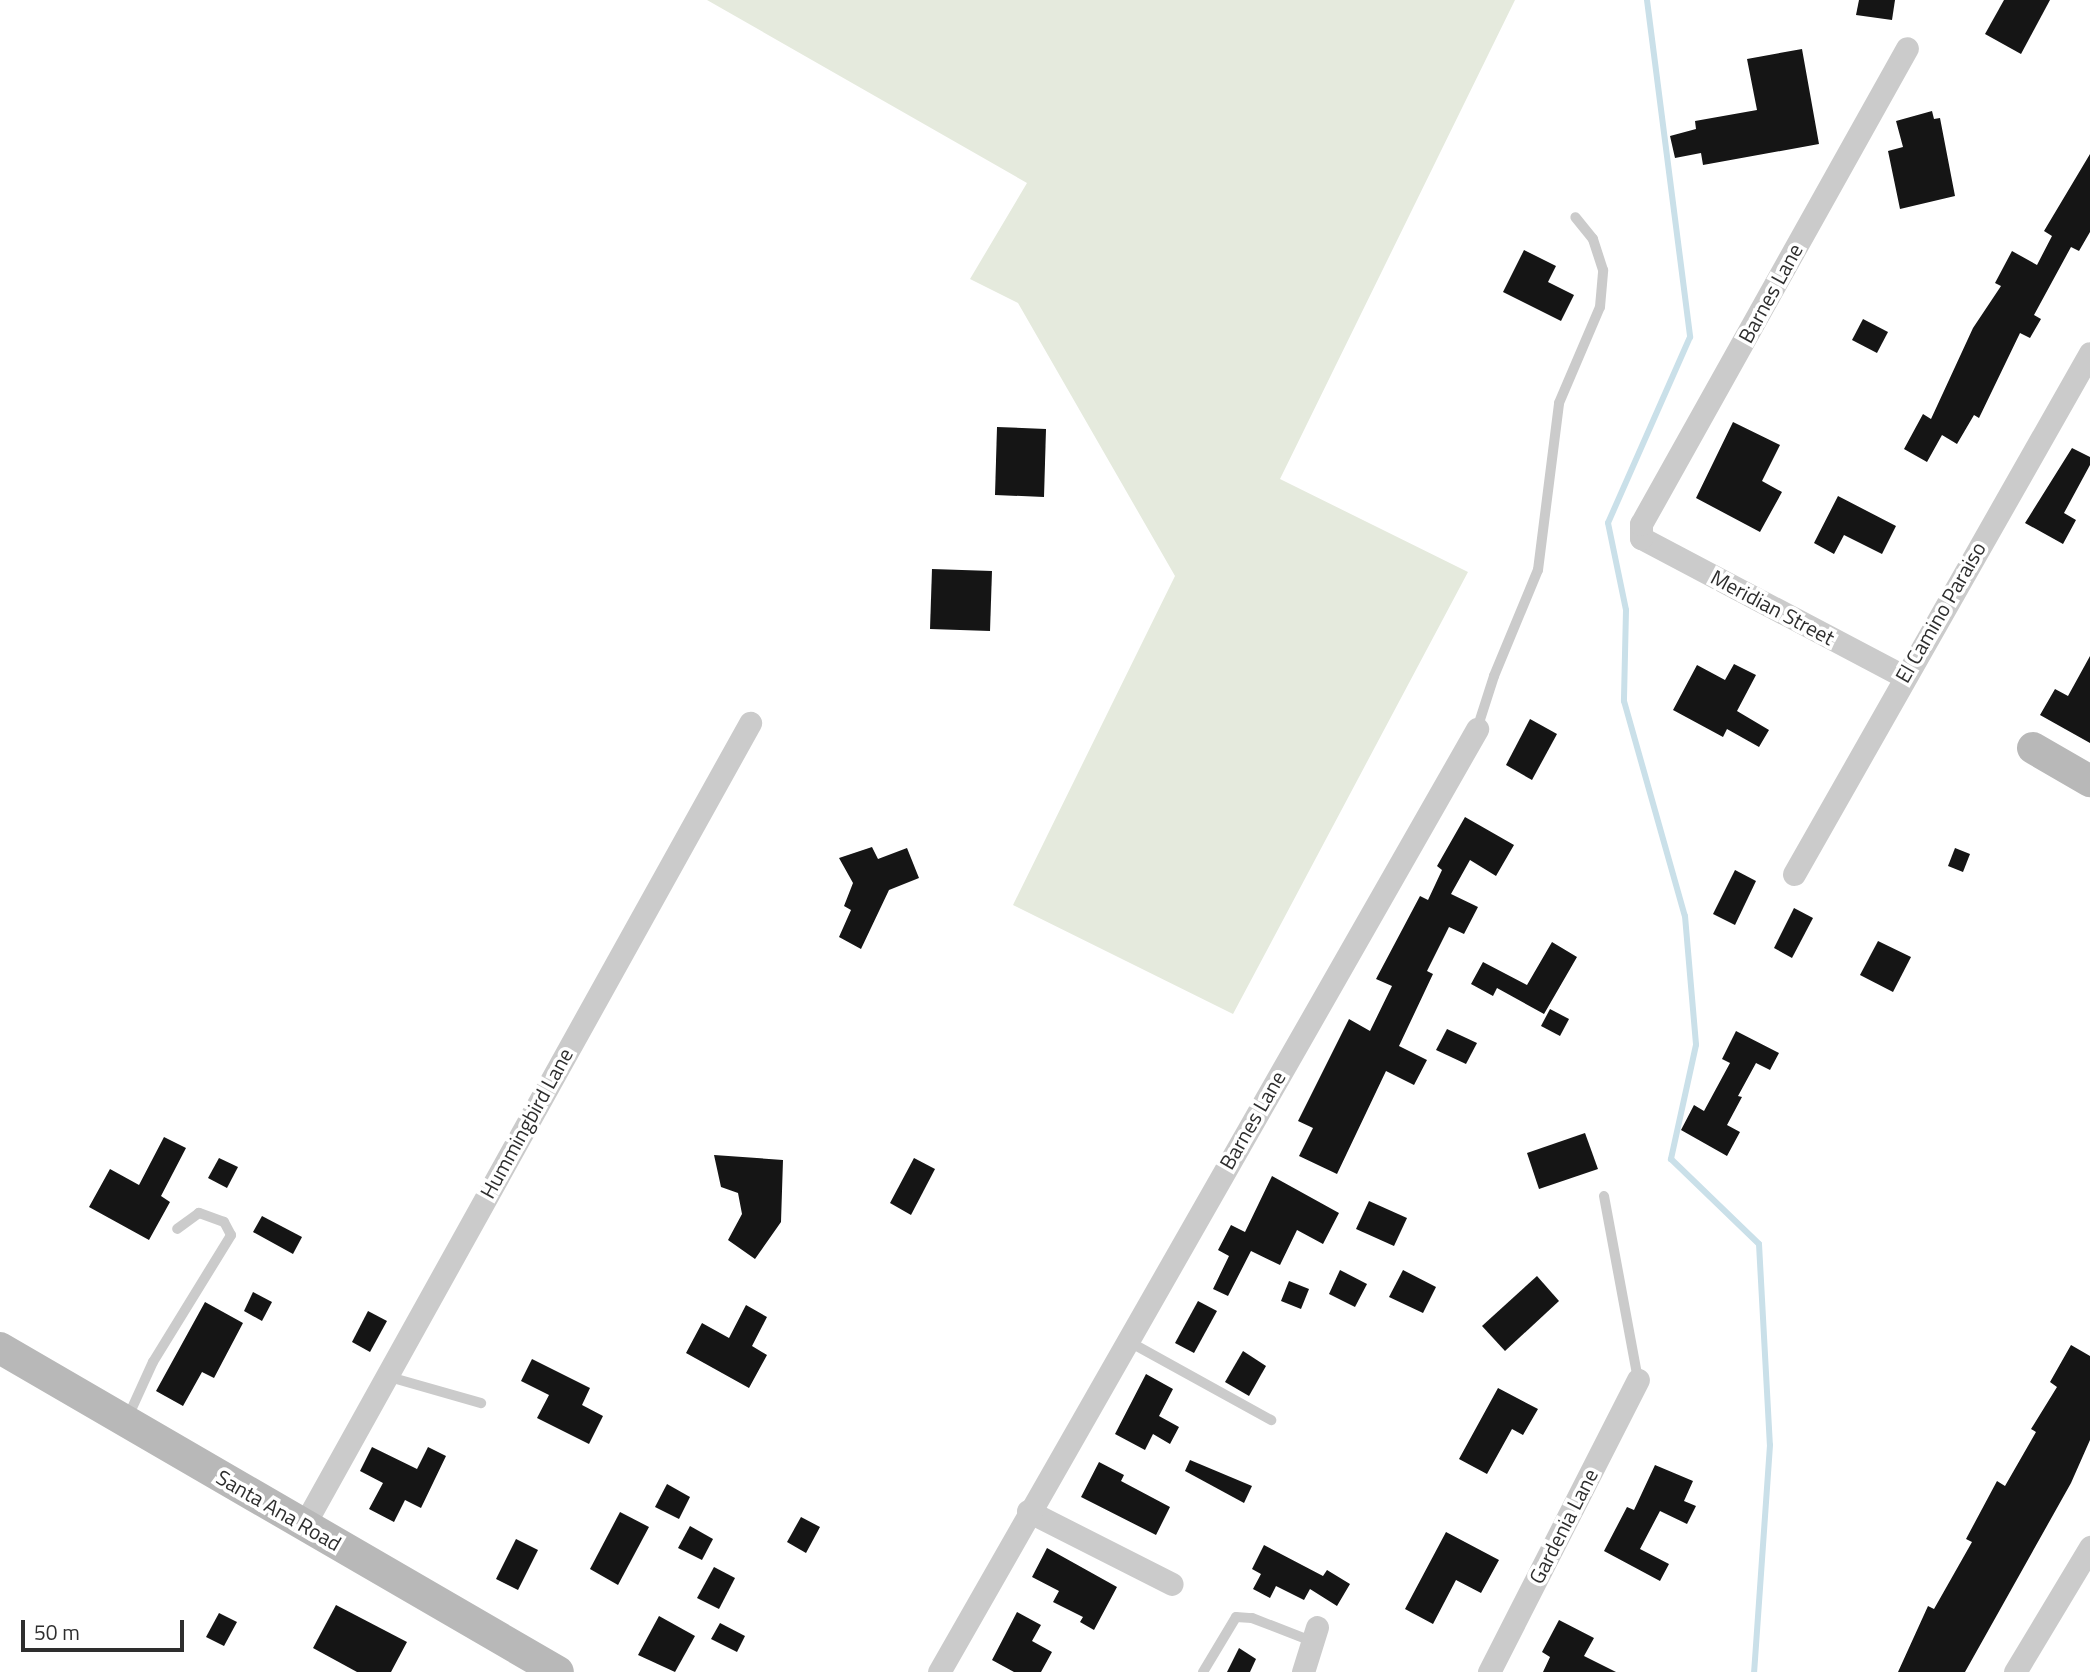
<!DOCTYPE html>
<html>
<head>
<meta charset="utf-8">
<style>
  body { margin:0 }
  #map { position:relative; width:2090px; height:1672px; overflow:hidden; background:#fff; font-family:"Titillium Web",sans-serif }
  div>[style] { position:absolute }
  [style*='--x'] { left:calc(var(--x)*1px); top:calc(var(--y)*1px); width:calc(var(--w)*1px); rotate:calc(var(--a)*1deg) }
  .green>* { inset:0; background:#e5eadd }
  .stream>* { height:6px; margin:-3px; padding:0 3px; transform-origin:3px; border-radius:3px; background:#cae0e9 }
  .building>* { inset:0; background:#151515 }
  .lane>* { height:10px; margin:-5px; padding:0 5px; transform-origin:5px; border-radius:5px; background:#cbcbcb }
  .street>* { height:23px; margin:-11.5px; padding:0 11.5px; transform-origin:11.5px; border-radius:11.5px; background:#cbcbcb }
  .secondary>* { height:32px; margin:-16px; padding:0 16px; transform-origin:16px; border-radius:16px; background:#b8b8b8 }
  span { translate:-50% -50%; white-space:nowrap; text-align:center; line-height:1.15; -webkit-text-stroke:7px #fff; paint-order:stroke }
  .street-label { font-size:21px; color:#2e2e2e }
  .scale { position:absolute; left:21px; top:1620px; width:163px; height:32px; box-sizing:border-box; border:4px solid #2e2e2e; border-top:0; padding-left:9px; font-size:21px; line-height:24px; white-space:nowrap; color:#2e2e2e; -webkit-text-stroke:5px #fff; paint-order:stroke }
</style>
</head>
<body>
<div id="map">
  <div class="green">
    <i style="clip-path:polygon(707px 0,1515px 0,1280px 479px,1468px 572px,1233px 1014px,1013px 905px,1175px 576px,1018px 303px,970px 279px,1027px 183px)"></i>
  </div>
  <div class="stream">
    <i style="--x:1647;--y:0;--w:340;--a:82.7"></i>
    <i style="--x:1690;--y:337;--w:203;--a:113.8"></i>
    <i style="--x:1608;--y:523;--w:89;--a:78.3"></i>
    <i style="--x:1626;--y:610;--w:91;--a:91.3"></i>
    <i style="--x:1624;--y:701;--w:223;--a:74.2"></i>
    <i style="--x:1685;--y:916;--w:129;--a:85.1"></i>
    <i style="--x:1696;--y:1045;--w:117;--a:102.4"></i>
    <i style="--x:1671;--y:1159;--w:122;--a:44"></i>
    <i style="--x:1759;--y:1244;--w:201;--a:86.9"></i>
    <i style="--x:1770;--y:1445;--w:228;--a:94"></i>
  </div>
  <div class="building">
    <i style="clip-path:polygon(1859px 0,1895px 0,1892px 20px,1856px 15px)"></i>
    <i style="clip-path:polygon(2004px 0,2050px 0,2021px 54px,1985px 34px)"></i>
    <i style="clip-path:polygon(1802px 49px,1819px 144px,1703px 165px,1701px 153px,1675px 158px,1670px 136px,1696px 129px,1695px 121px,1757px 110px,1747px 59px)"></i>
    <i style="clip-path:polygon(1932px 111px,1934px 119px,1940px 118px,1955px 196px,1900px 209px,1888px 151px,1903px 147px,1896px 121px)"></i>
    <i style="clip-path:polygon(2090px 154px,2090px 232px,2079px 251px,2071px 247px,2034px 315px,2041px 319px,2030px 338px,2020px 333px,1979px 418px,1974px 415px,1957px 444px,1942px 435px,1927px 462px,1904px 449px,1923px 414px,1931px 419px,1973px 328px,2001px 286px,1995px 283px,2012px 251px,2037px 265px,2052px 236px,2044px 231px)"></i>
    <i style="clip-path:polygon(1524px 250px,1556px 266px,1548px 282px,1574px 295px,1561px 321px,1503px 292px)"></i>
    <i style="clip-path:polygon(1863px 319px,1888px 332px,1877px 353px,1852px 340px)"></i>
    <i style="clip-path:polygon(1733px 422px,1780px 445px,1762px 481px,1782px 492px,1760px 532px,1696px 498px)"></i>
    <i style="clip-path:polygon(997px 427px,1046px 429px,1044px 497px,995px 495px)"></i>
    <i style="clip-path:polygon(2072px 448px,2090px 457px,2090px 465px,2064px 513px,2076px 520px,2063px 544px,2025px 523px)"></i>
    <i style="clip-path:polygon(1838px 496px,1896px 526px,1882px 554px,1844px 535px,1834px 554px,1814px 543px)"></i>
    <i style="clip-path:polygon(932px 569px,992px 571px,990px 631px,930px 629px)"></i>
    <i style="clip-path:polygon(2090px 656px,2090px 743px,2040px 715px,2055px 689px,2068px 696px)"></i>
    <i style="clip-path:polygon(1734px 664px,1756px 675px,1737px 711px,1769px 730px,1759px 747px,1727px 729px,1723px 737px,1673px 710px,1697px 665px,1725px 680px)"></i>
    <i style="clip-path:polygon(1530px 719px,1557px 734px,1532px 780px,1506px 765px)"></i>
    <i style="clip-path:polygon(1465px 817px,1514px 845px,1496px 876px,1470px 860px,1451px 894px,1478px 907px,1464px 934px,1449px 927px,1427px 971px,1433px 974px,1399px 1046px,1427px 1060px,1414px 1085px,1386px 1071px,1337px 1174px,1299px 1156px,1313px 1128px,1298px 1121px,1349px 1019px,1370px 1031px,1392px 986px,1376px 979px,1420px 896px,1428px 900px,1442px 870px,1437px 866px)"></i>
    <i style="clip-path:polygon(872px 847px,878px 859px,907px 848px,919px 878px,889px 890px,861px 949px,839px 937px,851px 910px,844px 906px,853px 883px,839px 858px)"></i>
    <i style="clip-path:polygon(1955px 848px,1970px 854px,1963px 872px,1948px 866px)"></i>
    <i style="clip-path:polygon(1735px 870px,1756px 881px,1735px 925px,1713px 914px)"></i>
    <i style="clip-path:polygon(1794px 908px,1813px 918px,1792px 958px,1774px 948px)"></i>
    <i style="clip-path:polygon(1878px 941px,1911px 957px,1893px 992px,1860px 975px)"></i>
    <i style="clip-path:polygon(1552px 942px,1577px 957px,1544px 1014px,1497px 988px,1493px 996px,1471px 984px,1483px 962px,1527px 985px)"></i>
    <i style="clip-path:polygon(1550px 1009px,1569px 1019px,1560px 1036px,1541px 1026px)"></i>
    <i style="clip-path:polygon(1447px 1029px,1477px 1043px,1466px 1064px,1436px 1050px)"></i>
    <i style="clip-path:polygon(1736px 1031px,1779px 1053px,1770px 1070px,1756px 1063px,1738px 1096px,1742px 1097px,1727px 1125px,1740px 1132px,1727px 1156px,1681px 1130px,1694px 1105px,1704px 1111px,1730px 1063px,1722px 1059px)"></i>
    <i style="clip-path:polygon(1585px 1133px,1598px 1169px,1539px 1189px,1527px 1153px)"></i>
    <i style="clip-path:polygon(164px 1137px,186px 1148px,161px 1196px,170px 1202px,149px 1240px,89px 1207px,110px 1169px,139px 1185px)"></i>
    <i style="clip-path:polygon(714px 1155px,783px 1160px,781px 1222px,755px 1259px,728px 1240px,742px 1214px,738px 1193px,721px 1187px)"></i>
    <i style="clip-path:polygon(219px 1158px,238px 1167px,227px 1188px,208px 1178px)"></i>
    <i style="clip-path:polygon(914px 1158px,935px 1169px,911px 1215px,890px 1203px)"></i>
    <i style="clip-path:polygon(1272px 1176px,1339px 1213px,1323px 1244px,1297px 1230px,1280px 1265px,1251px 1251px,1228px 1296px,1213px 1289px,1229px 1256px,1218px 1250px,1231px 1225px,1245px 1232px)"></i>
    <i style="clip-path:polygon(1369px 1201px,1407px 1218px,1394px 1246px,1356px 1229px)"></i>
    <i style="clip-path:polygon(262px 1216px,302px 1237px,293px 1254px,253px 1232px)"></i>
    <i style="clip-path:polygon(1340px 1270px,1367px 1284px,1355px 1307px,1329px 1294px)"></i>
    <i style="clip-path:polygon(1403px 1270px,1436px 1287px,1423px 1313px,1389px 1297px)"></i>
    <i style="clip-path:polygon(1537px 1276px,1559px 1301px,1505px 1351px,1482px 1326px)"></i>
    <i style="clip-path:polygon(1289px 1281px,1309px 1289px,1301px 1309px,1281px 1301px)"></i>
    <i style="clip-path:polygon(253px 1292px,272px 1302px,262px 1321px,244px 1311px)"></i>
    <i style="clip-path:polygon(1198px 1301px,1217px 1311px,1194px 1353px,1175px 1343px)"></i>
    <i style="clip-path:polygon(205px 1302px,243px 1323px,214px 1378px,202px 1372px,183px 1406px,156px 1391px)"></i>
    <i style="clip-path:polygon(746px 1305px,767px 1317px,752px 1346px,767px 1355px,749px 1388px,686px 1353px,702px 1323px,729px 1338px)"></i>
    <i style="clip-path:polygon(368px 1311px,387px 1321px,370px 1352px,352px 1342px)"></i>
    <i style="clip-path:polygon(2071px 1345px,2090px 1356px,2090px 1440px,2071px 1483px,1965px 1672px,1898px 1672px,1928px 1606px,1934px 1609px,1972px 1542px,1966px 1539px,1997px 1481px,2005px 1486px,2036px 1432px,2031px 1429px,2057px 1387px,2050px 1382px)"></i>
    <i style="clip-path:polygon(1243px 1351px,1266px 1366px,1249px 1396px,1225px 1382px)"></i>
    <i style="clip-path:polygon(532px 1359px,590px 1388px,582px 1405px,603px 1416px,589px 1444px,537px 1418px,549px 1395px,521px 1381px)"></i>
    <i style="clip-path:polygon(1146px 1374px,1173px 1389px,1159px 1416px,1179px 1427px,1170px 1444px,1153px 1434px,1145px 1450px,1115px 1434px)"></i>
    <i style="clip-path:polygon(1498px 1388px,1538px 1409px,1523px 1435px,1512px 1429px,1487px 1474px,1459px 1459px)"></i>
    <i style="clip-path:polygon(372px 1447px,417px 1469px,428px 1447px,446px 1456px,421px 1508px,405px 1500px,394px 1522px,369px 1509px,383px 1483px,360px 1471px)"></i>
    <i style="clip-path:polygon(1190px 1460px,1252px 1486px,1244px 1503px,1185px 1471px)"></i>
    <i style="clip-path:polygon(1099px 1462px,1124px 1475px,1121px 1481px,1170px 1507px,1156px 1535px,1081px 1497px)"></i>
    <i style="clip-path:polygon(1655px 1465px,1693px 1481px,1684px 1501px,1696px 1506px,1687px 1524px,1660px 1511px,1640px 1549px,1669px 1564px,1660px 1581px,1604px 1551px,1627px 1507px,1634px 1510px)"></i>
    <i style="clip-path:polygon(667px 1484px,690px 1497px,679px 1519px,655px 1507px)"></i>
    <i style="clip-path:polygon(620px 1512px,649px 1527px,618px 1585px,590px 1569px)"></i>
    <i style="clip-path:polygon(801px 1517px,820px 1527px,806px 1553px,787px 1542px)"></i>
    <i style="clip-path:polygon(690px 1526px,713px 1539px,702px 1560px,678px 1548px)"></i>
    <i style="clip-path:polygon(1446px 1532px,1499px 1560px,1481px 1593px,1456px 1580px,1433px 1624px,1405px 1609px)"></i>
    <i style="clip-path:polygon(516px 1539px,538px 1550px,518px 1590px,496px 1579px)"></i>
    <i style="clip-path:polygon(1264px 1545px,1323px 1576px,1327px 1570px,1350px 1584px,1337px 1606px,1310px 1589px,1304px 1600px,1276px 1586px,1270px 1598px,1253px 1589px,1261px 1574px,1252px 1569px)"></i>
    <i style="clip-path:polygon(1047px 1548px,1117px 1587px,1094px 1630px,1080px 1622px,1083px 1617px,1053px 1602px,1059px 1591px,1032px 1577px)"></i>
    <i style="clip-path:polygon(714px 1567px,735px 1578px,719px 1609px,697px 1598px)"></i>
    <i style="clip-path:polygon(336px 1605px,407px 1642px,391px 1672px,357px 1672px,313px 1648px)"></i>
    <i style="clip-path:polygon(1017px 1612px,1041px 1625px,1032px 1641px,1052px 1652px,1041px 1672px,1014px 1672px,992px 1660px)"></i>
    <i style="clip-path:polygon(219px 1613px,237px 1622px,224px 1646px,206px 1637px)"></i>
    <i style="clip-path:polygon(659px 1616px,695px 1636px,675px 1672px,638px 1655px)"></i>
    <i style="clip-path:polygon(1559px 1620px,1594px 1638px,1584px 1656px,1616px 1672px,1543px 1672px,1550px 1657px,1542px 1652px)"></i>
    <i style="clip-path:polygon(720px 1623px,745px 1636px,737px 1652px,711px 1639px)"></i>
    <i style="clip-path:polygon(1239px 1648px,1256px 1659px,1250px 1672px,1227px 1672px)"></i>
  </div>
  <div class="lane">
    <i style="--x:1477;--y:729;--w:56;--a:-72.2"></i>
    <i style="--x:1494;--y:676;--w:115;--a:-67.5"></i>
    <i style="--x:1538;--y:570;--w:168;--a:-82.8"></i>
    <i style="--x:1559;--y:403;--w:104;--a:-66.9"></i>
    <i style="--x:1600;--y:307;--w:37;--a:-85"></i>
    <i style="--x:1603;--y:270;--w:33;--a:-108"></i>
    <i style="--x:1593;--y:239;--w:28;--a:-129"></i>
    <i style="--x:1604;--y:1196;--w:187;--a:79.5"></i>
    <i style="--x:1126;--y:1340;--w:166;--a:28.9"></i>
    <i style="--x:386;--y:1376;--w:99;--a:15.9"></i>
    <i style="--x:127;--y:1419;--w:63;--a:-65.5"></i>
    <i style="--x:153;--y:1362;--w:149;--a:-58.4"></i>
    <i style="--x:231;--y:1235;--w:15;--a:-118"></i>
    <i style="--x:224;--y:1222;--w:27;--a:-160"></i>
    <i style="--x:199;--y:1213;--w:27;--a:144"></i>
    <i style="--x:1203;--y:1672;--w:64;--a:-59"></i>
    <i style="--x:1236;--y:1617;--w:16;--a:4"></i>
    <i style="--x:1252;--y:1618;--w:66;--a:21.2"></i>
  </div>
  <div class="street">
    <i style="--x:1903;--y:676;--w:296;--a:-152.2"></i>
    <i style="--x:1641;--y:538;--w:14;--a:-90"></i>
    <i style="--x:1641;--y:524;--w:545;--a:-60.8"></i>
    <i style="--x:1794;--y:874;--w:599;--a:-60.4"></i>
    <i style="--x:1028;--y:1511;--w:161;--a:26.9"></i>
    <i style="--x:304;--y:1525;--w:918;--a:-60.92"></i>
    <i style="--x:939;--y:1672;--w:1086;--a:-60.29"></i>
    <i style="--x:1303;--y:1672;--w:47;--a:-72.7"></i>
    <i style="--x:1489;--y:1672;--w:328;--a:-63"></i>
    <i style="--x:2015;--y:1672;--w:146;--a:-59"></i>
  </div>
  <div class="secondary">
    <i style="--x:2033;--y:748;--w:66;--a:30.1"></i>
    <i style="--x:0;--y:1348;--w:645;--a:30.14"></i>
  </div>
  <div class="street-label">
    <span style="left:1770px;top:293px;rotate:-61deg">Barnes Lane</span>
    <span style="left:1773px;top:607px;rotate:28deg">Meridian Street</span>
    <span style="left:1940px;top:612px;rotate:-60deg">El Camino Paraiso</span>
    <span style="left:1252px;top:1120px;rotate:-60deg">Barnes Lane</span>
    <span style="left:526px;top:1123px;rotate:-61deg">Hummingbird Lane</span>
    <span style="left:279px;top:1510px;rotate:30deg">Santa Ana Road</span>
    <span style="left:1563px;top:1526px;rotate:-63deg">Gardenia Lane</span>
  </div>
  <div class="scale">50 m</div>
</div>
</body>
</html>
